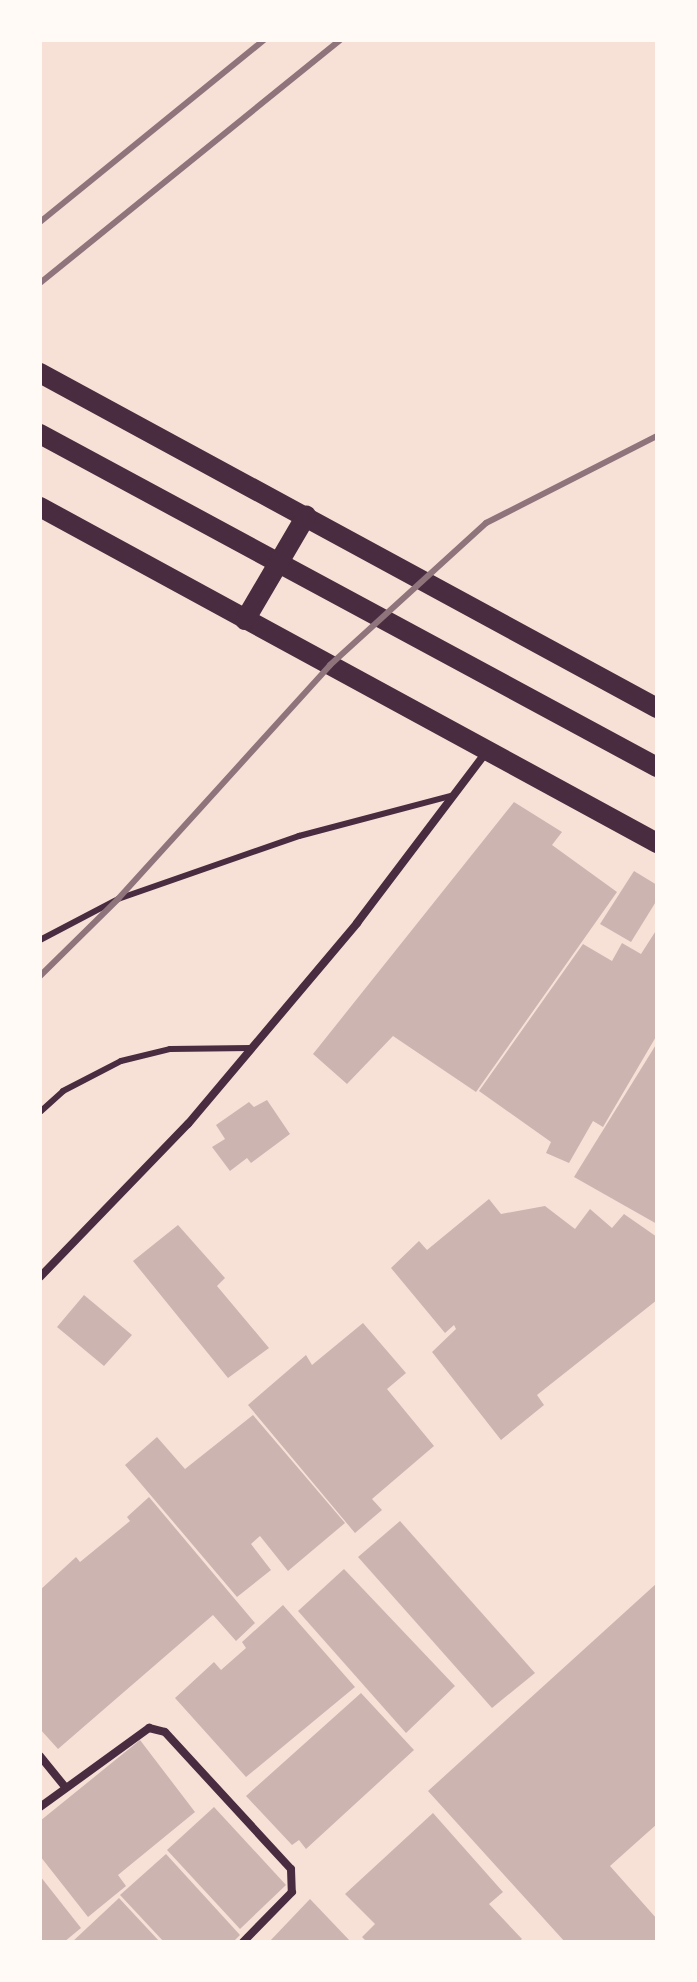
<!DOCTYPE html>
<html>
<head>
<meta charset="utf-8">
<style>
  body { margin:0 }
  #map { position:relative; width:697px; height:1982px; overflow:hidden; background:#f7e1d7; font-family:Lora,serif }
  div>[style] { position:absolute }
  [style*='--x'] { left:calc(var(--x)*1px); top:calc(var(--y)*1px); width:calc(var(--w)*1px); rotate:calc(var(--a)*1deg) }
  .building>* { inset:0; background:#ccb4b1 }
  .service>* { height:6px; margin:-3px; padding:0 3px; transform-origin:3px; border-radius:3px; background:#4a2c40 }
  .minor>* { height:8px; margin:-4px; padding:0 4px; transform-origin:4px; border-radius:4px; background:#4a2c40 }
  .primary>* { height:20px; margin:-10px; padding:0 10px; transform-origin:10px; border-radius:10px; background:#4a2c40 }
  .rail>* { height:6px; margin:-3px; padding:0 3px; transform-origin:3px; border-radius:3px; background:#8f747c }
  span { translate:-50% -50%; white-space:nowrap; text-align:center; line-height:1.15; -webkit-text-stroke:6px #fffaf5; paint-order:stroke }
  .frame { position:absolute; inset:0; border:42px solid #fffaf5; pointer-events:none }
</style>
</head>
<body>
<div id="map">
  <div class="building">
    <i style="clip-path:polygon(514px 802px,562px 832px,552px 845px,617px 892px,476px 1092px,393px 1036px,347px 1084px,313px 1054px)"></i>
    <i style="clip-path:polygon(634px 871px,657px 885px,657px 900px,631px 942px,600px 924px)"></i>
    <i style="clip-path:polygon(657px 929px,657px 1035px,603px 1127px,593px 1121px,569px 1163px,546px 1153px,551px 1142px,479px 1091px,583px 944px,612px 961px,622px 943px,641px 954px)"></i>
    <i style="clip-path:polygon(657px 1043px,657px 1224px,574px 1177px)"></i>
    <i style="clip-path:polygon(267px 1100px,290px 1134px,251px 1163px,247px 1158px,230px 1171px,212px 1147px,225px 1139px,216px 1125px,249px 1102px,254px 1107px)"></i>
    <i style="clip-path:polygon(489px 1199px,501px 1214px,545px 1206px,575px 1229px,590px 1209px,612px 1228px,624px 1214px,657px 1237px,657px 1300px,537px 1395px,544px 1405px,501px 1440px,432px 1352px,456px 1329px,454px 1325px,445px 1333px,391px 1268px,419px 1241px,427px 1250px)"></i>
    <i style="clip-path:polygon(178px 1225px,225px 1278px,217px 1286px,269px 1348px,228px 1378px,133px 1261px)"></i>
    <i style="clip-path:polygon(84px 1295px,132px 1335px,104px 1366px,57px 1327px)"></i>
    <i style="clip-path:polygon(363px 1323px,406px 1373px,387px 1389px,434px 1446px,372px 1499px,382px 1510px,355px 1533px,248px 1405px,306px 1355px,312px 1365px)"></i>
    <i style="clip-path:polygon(253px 1415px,345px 1523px,288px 1571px,260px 1536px,251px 1544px,271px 1570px,237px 1597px,125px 1465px,157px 1437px,185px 1469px)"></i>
    <i style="clip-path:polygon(149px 1497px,255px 1623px,236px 1641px,213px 1615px,58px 1749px,40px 1729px,40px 1590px,76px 1557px,80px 1562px,130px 1521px,127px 1517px)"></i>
    <i style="clip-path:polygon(400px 1521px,535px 1673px,492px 1708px,358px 1557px)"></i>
    <i style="clip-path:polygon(344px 1569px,455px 1686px,406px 1733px,298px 1611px)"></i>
    <i style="clip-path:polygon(657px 1583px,657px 1824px,610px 1866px,657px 1919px,657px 1942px,565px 1942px,428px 1791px)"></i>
    <i style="clip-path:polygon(283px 1605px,355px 1687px,246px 1777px,175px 1698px,214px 1662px,221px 1670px,246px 1648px,242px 1642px)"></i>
    <i style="clip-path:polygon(361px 1693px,414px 1750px,306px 1849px,299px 1840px,292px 1845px,246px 1796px)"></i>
    <i style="clip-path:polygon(140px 1740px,195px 1812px,118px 1875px,126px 1886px,88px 1917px,40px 1856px,40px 1821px)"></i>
    <i style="clip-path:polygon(214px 1807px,286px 1885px,240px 1929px,167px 1850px)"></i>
    <i style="clip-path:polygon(433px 1813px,503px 1892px,489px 1904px,522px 1939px,518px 1942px,367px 1942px,362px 1937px,375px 1924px,345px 1894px)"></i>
    <i style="clip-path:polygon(166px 1854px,240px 1935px,233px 1942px,164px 1942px,120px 1895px)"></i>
    <i style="clip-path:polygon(40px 1876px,81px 1928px,64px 1942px,40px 1942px)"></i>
    <i style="clip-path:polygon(119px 1898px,160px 1942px,72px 1942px)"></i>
    <i style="clip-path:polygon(310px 1899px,351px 1942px,269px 1942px)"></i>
  </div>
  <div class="service">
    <i style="--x:40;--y:940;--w:88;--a:-27.7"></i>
    <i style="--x:118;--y:899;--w:192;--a:-19.2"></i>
    <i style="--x:299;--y:836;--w:160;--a:-14.8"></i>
    <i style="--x:40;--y:1112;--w:31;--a:-42"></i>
    <i style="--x:63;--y:1091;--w:65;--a:-27.3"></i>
    <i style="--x:121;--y:1061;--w:50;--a:-13.8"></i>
    <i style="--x:170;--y:1049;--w:81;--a:-0.7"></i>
  </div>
  <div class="minor">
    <i style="--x:40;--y:1277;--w:213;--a:-46"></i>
    <i style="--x:188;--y:1124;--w:263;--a:-49.9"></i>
    <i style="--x:357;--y:923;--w:216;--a:-52.9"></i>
    <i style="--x:40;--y:1756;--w:40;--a:51"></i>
    <i style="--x:40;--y:1807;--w:135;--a:-35.9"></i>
    <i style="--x:149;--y:1728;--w:16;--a:14"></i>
    <i style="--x:165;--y:1732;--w:186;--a:47.4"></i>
    <i style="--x:291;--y:1869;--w:23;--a:88"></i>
    <i style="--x:292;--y:1892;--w:70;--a:134.4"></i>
  </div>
  <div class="primary">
    <i style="--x:40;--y:373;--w:702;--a:28.5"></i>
    <i style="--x:40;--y:434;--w:701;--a:28.36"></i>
    <i style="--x:40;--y:507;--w:703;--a:28.57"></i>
    <i style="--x:245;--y:620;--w:121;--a:-59.6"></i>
  </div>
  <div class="rail">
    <i style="--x:40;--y:222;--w:289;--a:-39.1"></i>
    <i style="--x:40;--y:283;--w:386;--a:-39"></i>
    <i style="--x:40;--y:976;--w:110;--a:-44.6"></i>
    <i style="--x:118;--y:899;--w:316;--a:-47.8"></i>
    <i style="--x:330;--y:665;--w:211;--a:-42.3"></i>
    <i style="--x:486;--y:523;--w:192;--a:-27"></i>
  </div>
  <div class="frame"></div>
</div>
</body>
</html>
